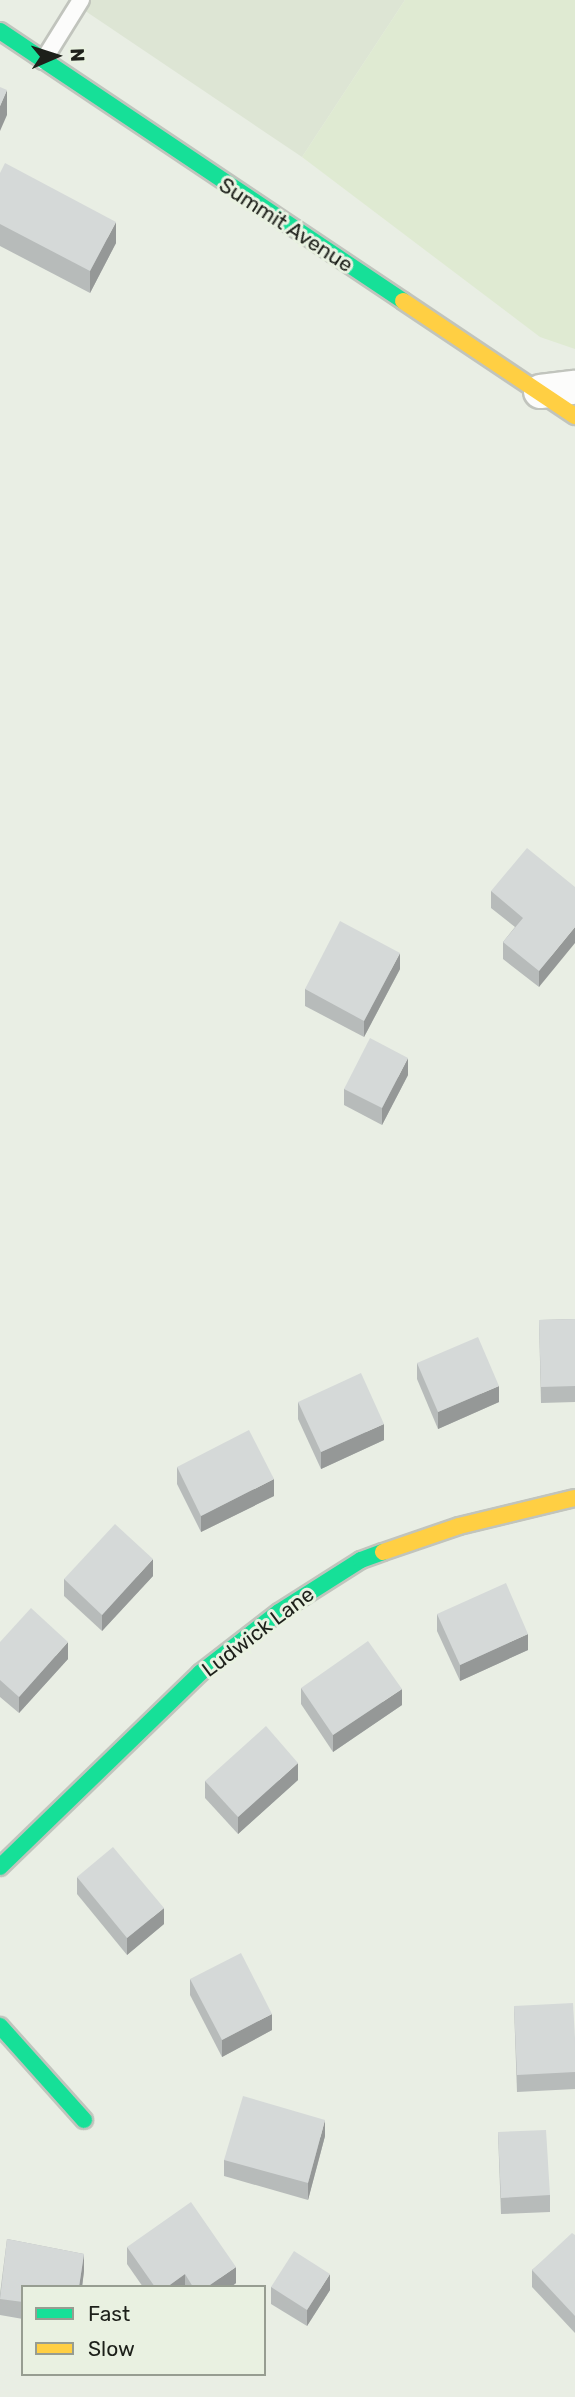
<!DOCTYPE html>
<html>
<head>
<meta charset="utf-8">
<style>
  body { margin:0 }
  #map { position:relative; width:575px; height:2397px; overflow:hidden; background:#e9eee4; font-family:Rubik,sans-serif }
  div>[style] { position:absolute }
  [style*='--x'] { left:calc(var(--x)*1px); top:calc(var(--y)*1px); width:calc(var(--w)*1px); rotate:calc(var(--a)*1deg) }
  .built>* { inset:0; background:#dde5d4 }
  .green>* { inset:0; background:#dfead2 }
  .roads { filter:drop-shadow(2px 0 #c1c4bd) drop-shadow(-2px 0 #c1c4bd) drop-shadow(0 2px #c1c4bd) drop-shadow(0 -2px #c1c4bd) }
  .lane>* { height:16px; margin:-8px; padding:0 8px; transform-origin:8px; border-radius:8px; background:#fcfcfb }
  .street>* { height:33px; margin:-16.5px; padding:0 16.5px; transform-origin:16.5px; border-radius:16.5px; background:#fcfcfb }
  .fast>* { height:16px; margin:-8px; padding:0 8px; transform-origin:8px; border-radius:8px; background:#16e098 }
  .slow>* { height:16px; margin:-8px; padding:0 8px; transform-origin:8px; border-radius:8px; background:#ffcf43 }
  .wall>* { inset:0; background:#b7bbba }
  .shaded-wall>* { inset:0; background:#959897 }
  .building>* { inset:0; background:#d5d9d8 }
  span { translate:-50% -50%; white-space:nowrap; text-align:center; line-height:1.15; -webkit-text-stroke:6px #e9f1e1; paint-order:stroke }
  .street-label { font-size:21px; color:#1d201a }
  .legend { position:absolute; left:21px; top:2285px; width:245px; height:91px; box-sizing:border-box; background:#e9f1e1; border:2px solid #979d91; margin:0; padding:9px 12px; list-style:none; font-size:21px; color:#1d201a }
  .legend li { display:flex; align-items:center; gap:14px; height:35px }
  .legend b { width:35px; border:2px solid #979d91 }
  .north { position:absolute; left:21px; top:21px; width:70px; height:70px; -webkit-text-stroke:5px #e9f1e1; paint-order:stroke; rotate:87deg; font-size:19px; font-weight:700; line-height:28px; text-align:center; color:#1d201a }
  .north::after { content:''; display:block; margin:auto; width:24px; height:32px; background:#1d201a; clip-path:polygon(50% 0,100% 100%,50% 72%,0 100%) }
</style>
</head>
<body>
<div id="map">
  <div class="built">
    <i style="clip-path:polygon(69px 0,405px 0,302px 157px)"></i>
  </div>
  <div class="green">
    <i style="clip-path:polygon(405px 0,575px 0,575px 349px,540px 337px,302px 157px)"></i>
  </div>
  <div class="roads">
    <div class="lane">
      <i style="--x:43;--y:61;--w:72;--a:-58.1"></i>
    </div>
    <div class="street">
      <i style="--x:540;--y:391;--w:35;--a:-7"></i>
    </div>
    <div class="fast">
      <i style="--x:0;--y:31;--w:485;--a:33.8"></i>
      <i style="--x:0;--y:1867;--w:279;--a:-44.1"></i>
      <i style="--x:200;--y:1673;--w:100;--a:-37.7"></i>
      <i style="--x:279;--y:1612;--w:97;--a:-32.4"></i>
      <i style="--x:361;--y:1560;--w:23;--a:-20"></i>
      <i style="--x:0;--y:2026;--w:126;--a:48.2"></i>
    </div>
    <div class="slow">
      <i style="--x:403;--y:301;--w:207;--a:33.8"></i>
      <i style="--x:383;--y:1552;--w:80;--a:-18.9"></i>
      <i style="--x:459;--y:1526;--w:119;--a:-13.6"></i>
    </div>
  </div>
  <div class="wall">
    <i style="clip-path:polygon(0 173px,116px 243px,90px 293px,0 246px)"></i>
    <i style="clip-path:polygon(575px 887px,539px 987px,503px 959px,503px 942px,515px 927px,491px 908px,491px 891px)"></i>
    <i style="clip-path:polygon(400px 969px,364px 1037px,305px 1006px,305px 989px)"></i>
    <i style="clip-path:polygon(408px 1075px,382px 1125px,344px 1105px,344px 1089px)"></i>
    <i style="clip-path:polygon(575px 1319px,575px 1402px,541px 1403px,539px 1320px)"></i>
    <i style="clip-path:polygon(417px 1363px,499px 1402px,438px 1429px,417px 1379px)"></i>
    <i style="clip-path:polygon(298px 1402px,384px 1440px,321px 1469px,298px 1419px)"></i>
    <i style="clip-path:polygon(177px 1467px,274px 1496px,201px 1532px,177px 1484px)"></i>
    <i style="clip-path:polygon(153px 1576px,102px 1631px,64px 1596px,64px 1579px)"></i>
    <i style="clip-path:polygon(437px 1614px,528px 1650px,460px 1681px,437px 1631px)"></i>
    <i style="clip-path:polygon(0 1642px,68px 1659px,19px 1713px,0 1697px)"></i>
    <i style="clip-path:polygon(301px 1688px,402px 1705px,333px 1752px,301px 1704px)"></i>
    <i style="clip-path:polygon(298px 1780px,238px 1834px,205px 1798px,205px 1781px)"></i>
    <i style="clip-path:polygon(77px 1877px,164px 1924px,127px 1955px,77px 1894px)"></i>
    <i style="clip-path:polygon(190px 1979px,272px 2030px,222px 2057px,190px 1995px)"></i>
    <i style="clip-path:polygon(514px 2006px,575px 2038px,575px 2089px,517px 2092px)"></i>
    <i style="clip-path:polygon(498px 2132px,550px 2195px,550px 2212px,501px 2214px)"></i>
    <i style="clip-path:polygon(325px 2136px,308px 2200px,224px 2176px,224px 2160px)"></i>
    <i style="clip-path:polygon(575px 2235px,575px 2333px,532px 2287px,532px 2270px)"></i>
    <i style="clip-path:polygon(7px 2239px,84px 2254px,84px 2271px,82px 2287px,23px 2287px,23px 2319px,0 2315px,0 2294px)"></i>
    <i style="clip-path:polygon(127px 2247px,236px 2283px,231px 2287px,143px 2287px,127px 2264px)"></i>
    <i style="clip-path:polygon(271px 2287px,330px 2290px,307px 2326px,271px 2304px)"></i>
  </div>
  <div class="shaded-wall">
    <i style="clip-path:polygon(7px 90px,7px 115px,0 131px,0 106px)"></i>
    <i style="clip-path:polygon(116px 222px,116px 243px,90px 293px,90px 271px)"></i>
    <i style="clip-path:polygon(575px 927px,575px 943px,539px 987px,539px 971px)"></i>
    <i style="clip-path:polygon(400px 953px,400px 969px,364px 1037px,364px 1021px)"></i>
    <i style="clip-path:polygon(408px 1058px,408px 1075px,382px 1125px,382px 1108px)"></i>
    <i style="clip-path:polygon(499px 1386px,499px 1402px,438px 1429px,438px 1412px)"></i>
    <i style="clip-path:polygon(384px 1424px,384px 1440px,321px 1469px,321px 1452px)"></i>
    <i style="clip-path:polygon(274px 1479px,274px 1496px,201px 1532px,201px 1516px)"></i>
    <i style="clip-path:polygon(153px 1559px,153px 1576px,102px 1631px,102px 1615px)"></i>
    <i style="clip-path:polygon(528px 1634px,528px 1650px,460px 1681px,460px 1665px)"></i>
    <i style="clip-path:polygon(68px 1642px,68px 1659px,19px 1713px,19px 1697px)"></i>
    <i style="clip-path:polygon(402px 1689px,402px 1705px,333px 1752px,333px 1735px)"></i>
    <i style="clip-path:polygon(298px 1763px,298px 1780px,238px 1834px,238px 1817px)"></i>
    <i style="clip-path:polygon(164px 1908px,164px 1924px,127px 1955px,127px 1938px)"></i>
    <i style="clip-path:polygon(272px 2014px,272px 2030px,222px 2057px,222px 2040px)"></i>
    <i style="clip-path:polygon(325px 2120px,325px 2136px,308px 2200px,308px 2183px)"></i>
    <i style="clip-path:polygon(84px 2254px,84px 2271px,82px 2287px,79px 2287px)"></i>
    <i style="clip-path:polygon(236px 2267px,236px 2283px,231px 2287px,207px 2287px)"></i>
    <i style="clip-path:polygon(185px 2274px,185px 2287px,167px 2287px)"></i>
    <i style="clip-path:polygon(330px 2274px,330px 2290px,307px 2326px,307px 2310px)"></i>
  </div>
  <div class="building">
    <i style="clip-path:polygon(0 87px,7px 90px,0 106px)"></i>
    <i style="clip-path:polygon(5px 163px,116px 222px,90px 271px,0 224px,0 173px)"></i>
    <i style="clip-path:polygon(527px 848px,575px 887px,575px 927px,539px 971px,503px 942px,523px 918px,491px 891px)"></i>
    <i style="clip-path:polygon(340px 921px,400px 953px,364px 1021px,305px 989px)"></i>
    <i style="clip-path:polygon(370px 1038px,408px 1058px,382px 1108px,344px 1089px)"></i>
    <i style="clip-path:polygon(575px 1319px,575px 1386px,541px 1387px,539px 1320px)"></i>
    <i style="clip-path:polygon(478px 1337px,499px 1386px,438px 1412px,417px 1363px)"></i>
    <i style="clip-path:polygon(361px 1373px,384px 1424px,321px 1452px,298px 1402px)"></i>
    <i style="clip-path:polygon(249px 1430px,274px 1479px,201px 1516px,177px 1467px)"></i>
    <i style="clip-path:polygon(115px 1524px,153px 1559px,102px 1615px,64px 1579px)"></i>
    <i style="clip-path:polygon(506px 1583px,528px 1634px,460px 1665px,437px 1614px)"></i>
    <i style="clip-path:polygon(31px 1608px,68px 1642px,19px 1697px,0 1680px,0 1642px)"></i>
    <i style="clip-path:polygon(368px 1641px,402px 1689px,333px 1735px,301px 1688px)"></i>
    <i style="clip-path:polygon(266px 1726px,298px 1763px,238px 1817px,205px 1781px)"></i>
    <i style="clip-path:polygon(113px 1847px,164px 1908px,127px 1938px,77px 1877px)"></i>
    <i style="clip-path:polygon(241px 1953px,272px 2014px,222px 2040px,190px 1979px)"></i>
    <i style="clip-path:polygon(573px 2003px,575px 2038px,575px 2072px,517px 2075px,514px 2006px)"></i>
    <i style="clip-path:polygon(243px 2096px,325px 2120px,308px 2183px,224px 2160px)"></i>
    <i style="clip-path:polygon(546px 2130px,550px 2195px,501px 2198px,498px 2132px)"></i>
    <i style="clip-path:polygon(191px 2202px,236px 2267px,207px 2287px,193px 2287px,185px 2274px,167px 2287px,155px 2287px,127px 2247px)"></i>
    <i style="clip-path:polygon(572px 2233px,575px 2235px,575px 2316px,532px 2270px)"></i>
    <i style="clip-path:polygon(7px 2239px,84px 2254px,79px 2287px,23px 2287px,23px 2302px,0 2299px)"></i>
    <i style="clip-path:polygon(294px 2251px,330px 2274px,307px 2310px,271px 2287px)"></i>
  </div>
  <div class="street-label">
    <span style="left:286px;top:225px;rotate:33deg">Summit Avenue</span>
    <span style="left:258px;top:1632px;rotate:-37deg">Ludwick Lane</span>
  </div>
  <ul class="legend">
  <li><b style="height:9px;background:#16e098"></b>Fast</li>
  <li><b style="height:9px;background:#ffcf43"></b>Slow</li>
  </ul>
  <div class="north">N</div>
</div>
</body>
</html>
